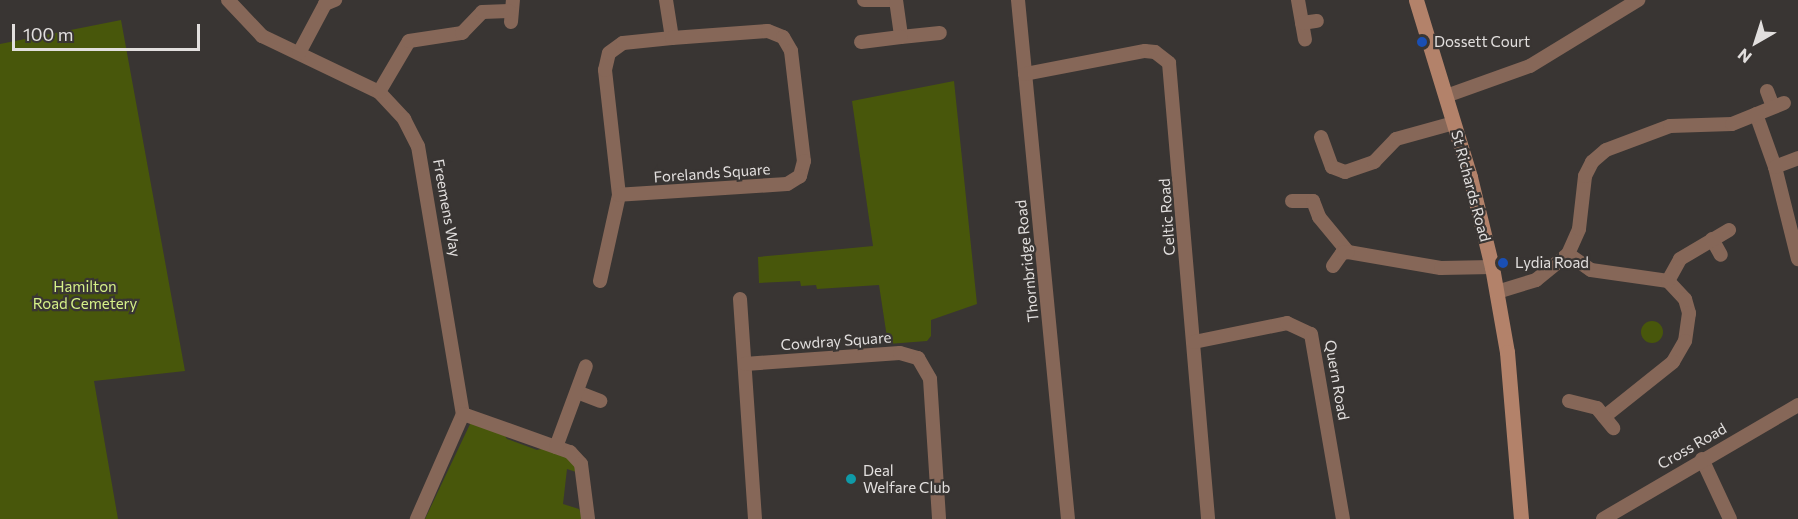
<!DOCTYPE html>
<html>
<head>
<meta charset="utf-8">
<style>
  body { margin:0 }
  #map { position:relative; width:1798px; height:519px; overflow:hidden; background:#393533; font-family:Commissioner,sans-serif }
  div>[style] { position:absolute }
  [style*='--x'] { left:calc(var(--x)*1px); top:calc(var(--y)*1px); width:calc(var(--w)*1px); rotate:calc(var(--a)*1deg) }
  .green>* { inset:0; background:#48570b }
  .round { border-radius:50% }
  .street>* { height:14px; margin:-7px; padding:0 7px; transform-origin:7px; border-radius:7px; background:#866758 }
  .secondary>* { height:15px; margin:-7.5px; padding:0 7.5px; transform-origin:7.5px; border-radius:7.5px; background:#b3826a }
  .dots>* { width:16px; height:16px; translate:-50% -50%; box-sizing:border-box; border:3px solid #393533; border-radius:50% }
  span { translate:-50% -50%; white-space:nowrap; text-align:center; line-height:1.15; -webkit-text-stroke:4.5px #393533; paint-order:stroke }
  .poi-label { font-size:15px; color:#e2dfde }
  .left { translate:0 -50%; text-align:left }
  .street-label { font-size:15px; color:#e2dfde }
  .park-label { font-size:15px; color:#d5f088 }
  .north { position:absolute; left:1726px; top:12px; width:60px; height:60px; -webkit-text-stroke:4px #393533; paint-order:stroke; rotate:219deg; font-size:16px; font-weight:700; line-height:24px; text-align:center; color:#e2dfde }
  .north::after { content:''; display:block; margin:auto; width:21px; height:27px; background:#e2dfde; clip-path:polygon(50% 0,100% 100%,50% 72%,0 100%) }
  .scale { position:absolute; left:12px; top:24px; width:188px; height:27px; box-sizing:border-box; border:3px solid #e2dfde; border-top:0; padding-left:8px; font-size:18px; line-height:21px; white-space:nowrap; color:#e2dfde; -webkit-text-stroke:4px #393533; paint-order:stroke }
</style>
</head>
<body>
<div id="map">
  <div class="green">
    <i style="clip-path:polygon(121px 20px,185px 371px,94px 381px,118px 519px,0 519px,0 44px)"></i>
    <i style="clip-path:polygon(954px 81px,977px 304px,931px 320px,931px 336px,927px 341px,888px 344px,879px 285px,817px 289px,816px 285px,801px 286px,800px 281px,759px 283px,758px 257px,873px 246px,852px 101px)"></i>
    <i class="round" style="left:1641px;top:321px;width:22px;height:22px"></i>
    <i style="clip-path:polygon(471px 422px,503px 433px,507px 439px,537px 450px,545px 448px,568px 456px,579px 473px,567px 469px,563px 504px,579px 509px,584px 519px,425px 519px)"></i>
  </div>
  <div class="street">
    <i style="--x:228;--y:0;--w:50;--a:46.6"></i>
    <i style="--x:262;--y:36;--w:130;--a:25.6"></i>
    <i style="--x:379;--y:92;--w:37;--a:47"></i>
    <i style="--x:404;--y:119;--w:30;--a:63"></i>
    <i style="--x:418;--y:146;--w:272;--a:80.5"></i>
    <i style="--x:463;--y:414;--w:115;--a:113.7"></i>
    <i style="--x:666;--y:0;--w:38;--a:81"></i>
    <i style="--x:864;--y:0;--w:32;--a:0"></i>
    <i style="--x:896;--y:0;--w:37;--a:82"></i>
    <i style="--x:901;--y:37;--w:39;--a:-6"></i>
    <i style="--x:1018;--y:0;--w:521;--a:84.5"></i>
    <i style="--x:1298;--y:0;--w:40;--a:80"></i>
    <i style="--x:511;--y:22;--w:22;--a:-85"></i>
    <i style="--x:1302;--y:23;--w:15;--a:-8"></i>
    <i style="--x:861;--y:42;--w:40;--a:-7.1"></i>
    <i style="--x:299;--y:53;--w:55;--a:-62"></i>
    <i style="--x:325;--y:4;--w:11;--a:-22"></i>
    <i style="--x:1025;--y:74;--w:122;--a:-10.9"></i>
    <i style="--x:1145;--y:51;--w:10;--a:6"></i>
    <i style="--x:1155;--y:52;--w:18;--a:38"></i>
    <i style="--x:1169;--y:63;--w:458;--a:85.1"></i>
    <i style="--x:1767;--y:91;--w:17;--a:69"></i>
    <i style="--x:379;--y:92;--w:59;--a:-59.5"></i>
    <i style="--x:409;--y:41;--w:54;--a:-8.6"></i>
    <i style="--x:462;--y:33;--w:29;--a:-46"></i>
    <i style="--x:482;--y:12;--w:27;--a:-2"></i>
    <i style="--x:1446;--y:96;--w:89;--a:-19.7"></i>
    <i style="--x:1530;--y:66;--w:127;--a:-31.4"></i>
    <i style="--x:1756;--y:114;--w:56;--a:70.3"></i>
    <i style="--x:1775;--y:167;--w:95;--a:76"></i>
    <i style="--x:1321;--y:137;--w:32;--a:70"></i>
    <i style="--x:1332;--y:167;--w:14;--a:21"></i>
    <i style="--x:1345;--y:172;--w:31;--a:-19"></i>
    <i style="--x:1374;--y:162;--w:32;--a:-46"></i>
    <i style="--x:1396;--y:139;--w:60;--a:-15.4"></i>
    <i style="--x:1775;--y:167;--w:25;--a:-21"></i>
    <i style="--x:1292;--y:201;--w:21;--a:0"></i>
    <i style="--x:1313;--y:201;--w:17;--a:69"></i>
    <i style="--x:1319;--y:217;--w:45;--a:50.4"></i>
    <i style="--x:1348;--y:252;--w:94;--a:9.8"></i>
    <i style="--x:1441;--y:268;--w:51;--a:-1.1"></i>
    <i style="--x:1712;--y:239;--w:18;--a:61"></i>
    <i style="--x:1568;--y:254;--w:28;--a:35"></i>
    <i style="--x:1591;--y:270;--w:78;--a:8.1"></i>
    <i style="--x:1668;--y:281;--w:25;--a:47"></i>
    <i style="--x:1685;--y:299;--w:15;--a:74"></i>
    <i style="--x:1689;--y:313;--w:28;--a:98"></i>
    <i style="--x:1685;--y:341;--w:24;--a:120"></i>
    <i style="--x:1673;--y:362;--w:88;--a:141.4"></i>
    <i style="--x:1333;--y:266;--w:16;--a:-55"></i>
    <i style="--x:1342;--y:253;--w:6;--a:-9"></i>
    <i style="--x:600;--y:281;--w:88;--a:-77.5"></i>
    <i style="--x:619;--y:195;--w:126;--a:-96.4"></i>
    <i style="--x:605;--y:70;--w:17;--a:-77"></i>
    <i style="--x:609;--y:53;--w:17;--a:-36"></i>
    <i style="--x:623;--y:43;--w:49;--a:-5.8"></i>
    <i style="--x:672;--y:38;--w:96;--a:-4.2"></i>
    <i style="--x:768;--y:31;--w:16;--a:22"></i>
    <i style="--x:783;--y:37;--w:16;--a:60"></i>
    <i style="--x:791;--y:51;--w:111;--a:83.3"></i>
    <i style="--x:804;--y:161;--w:16;--a:105"></i>
    <i style="--x:800;--y:176;--w:15;--a:148"></i>
    <i style="--x:787;--y:184;--w:168;--a:176.3"></i>
    <i style="--x:1668;--y:281;--w:25;--a:-61"></i>
    <i style="--x:1680;--y:259;--w:57;--a:-30.6"></i>
    <i style="--x:1497;--y:292;--w:41;--a:-17.1"></i>
    <i style="--x:1536;--y:280;--w:41;--a:-39.1"></i>
    <i style="--x:1568;--y:254;--w:27;--a:-66"></i>
    <i style="--x:1579;--y:229;--w:53;--a:-83.5"></i>
    <i style="--x:1585;--y:176;--w:16;--a:-63"></i>
    <i style="--x:1592;--y:162;--w:18;--a:-41"></i>
    <i style="--x:1606;--y:150;--w:68;--a:-20.6"></i>
    <i style="--x:1670;--y:126;--w:62;--a:-1.8"></i>
    <i style="--x:1732;--y:124;--w:56;--a:-22"></i>
    <i style="--x:740;--y:299;--w:221;--a:86.1"></i>
    <i style="--x:1194;--y:342;--w:95;--a:-11.5"></i>
    <i style="--x:1287;--y:323;--w:26;--a:25"></i>
    <i style="--x:1311;--y:334;--w:188;--a:80.2"></i>
    <i style="--x:745;--y:364;--w:155;--a:-4.1"></i>
    <i style="--x:900;--y:353;--w:19;--a:16"></i>
    <i style="--x:918;--y:358;--w:24;--a:60"></i>
    <i style="--x:930;--y:379;--w:140;--a:86.3"></i>
    <i style="--x:577;--y:392;--w:25;--a:21"></i>
    <i style="--x:1569;--y:401;--w:29;--a:14"></i>
    <i style="--x:1597;--y:408;--w:26;--a:51"></i>
    <i style="--x:463;--y:414;--w:114;--a:19.6"></i>
    <i style="--x:570;--y:452;--w:16;--a:47"></i>
    <i style="--x:581;--y:464;--w:55;--a:82.7"></i>
    <i style="--x:556;--y:447;--w:86;--a:-69.7"></i>
    <i style="--x:1702;--y:459;--w:66;--a:65"></i>
    <i style="--x:1603;--y:519;--w:226;--a:-30.3"></i>
  </div>
  <div class="secondary">
    <i style="--x:1416;--y:0;--w:185;--a:73"></i>
    <i style="--x:1470;--y:177;--w:93;--a:76.3"></i>
    <i style="--x:1492;--y:267;--w:86;--a:80"></i>
    <i style="--x:1507;--y:352;--w:168;--a:85.2"></i>
  </div>
  <div class="dots">
    <i style="left:1422px;top:42px;background:#1a4fb4"></i>
    <i style="left:1503px;top:263px;background:#1a4fb4"></i>
    <i style="left:851px;top:479px;background:#0f9aa8"></i>
  </div>
  <div class="poi-label">
    <span class="left" style="left:1434px;top:42px">Dossett Court</span>
    <span class="left" style="left:1515px;top:263px">Lydia Road</span>
    <span class="left" style="left:863px;top:479px">Deal<br>Welfare Club</span>
  </div>
  <div class="street-label">
    <span style="left:712px;top:173px;rotate:-4deg">Forelands Square</span>
    <span style="left:1471px;top:186px;rotate:75deg">St Richards Road</span>
    <span style="left:447px;top:208px;rotate:80deg">Freemens Way</span>
    <span style="left:1167px;top:217px;rotate:-94deg">Celtic Road</span>
    <span style="left:1027px;top:261px;rotate:-96deg">Thornbridge Road</span>
    <span style="left:836px;top:341px;rotate:-4deg">Cowdray Square</span>
    <span style="left:1337px;top:380px;rotate:80deg">Quern Road</span>
    <span style="left:1692px;top:446px;rotate:-30deg">Cross Road</span>
  </div>
  <div class="park-label">
    <span style="left:85px;top:295px">Hamilton<br>Road Cemetery</span>
  </div>
  <div class="north">N</div>
  <div class="scale">100 m</div>
</div>
</body>
</html>
